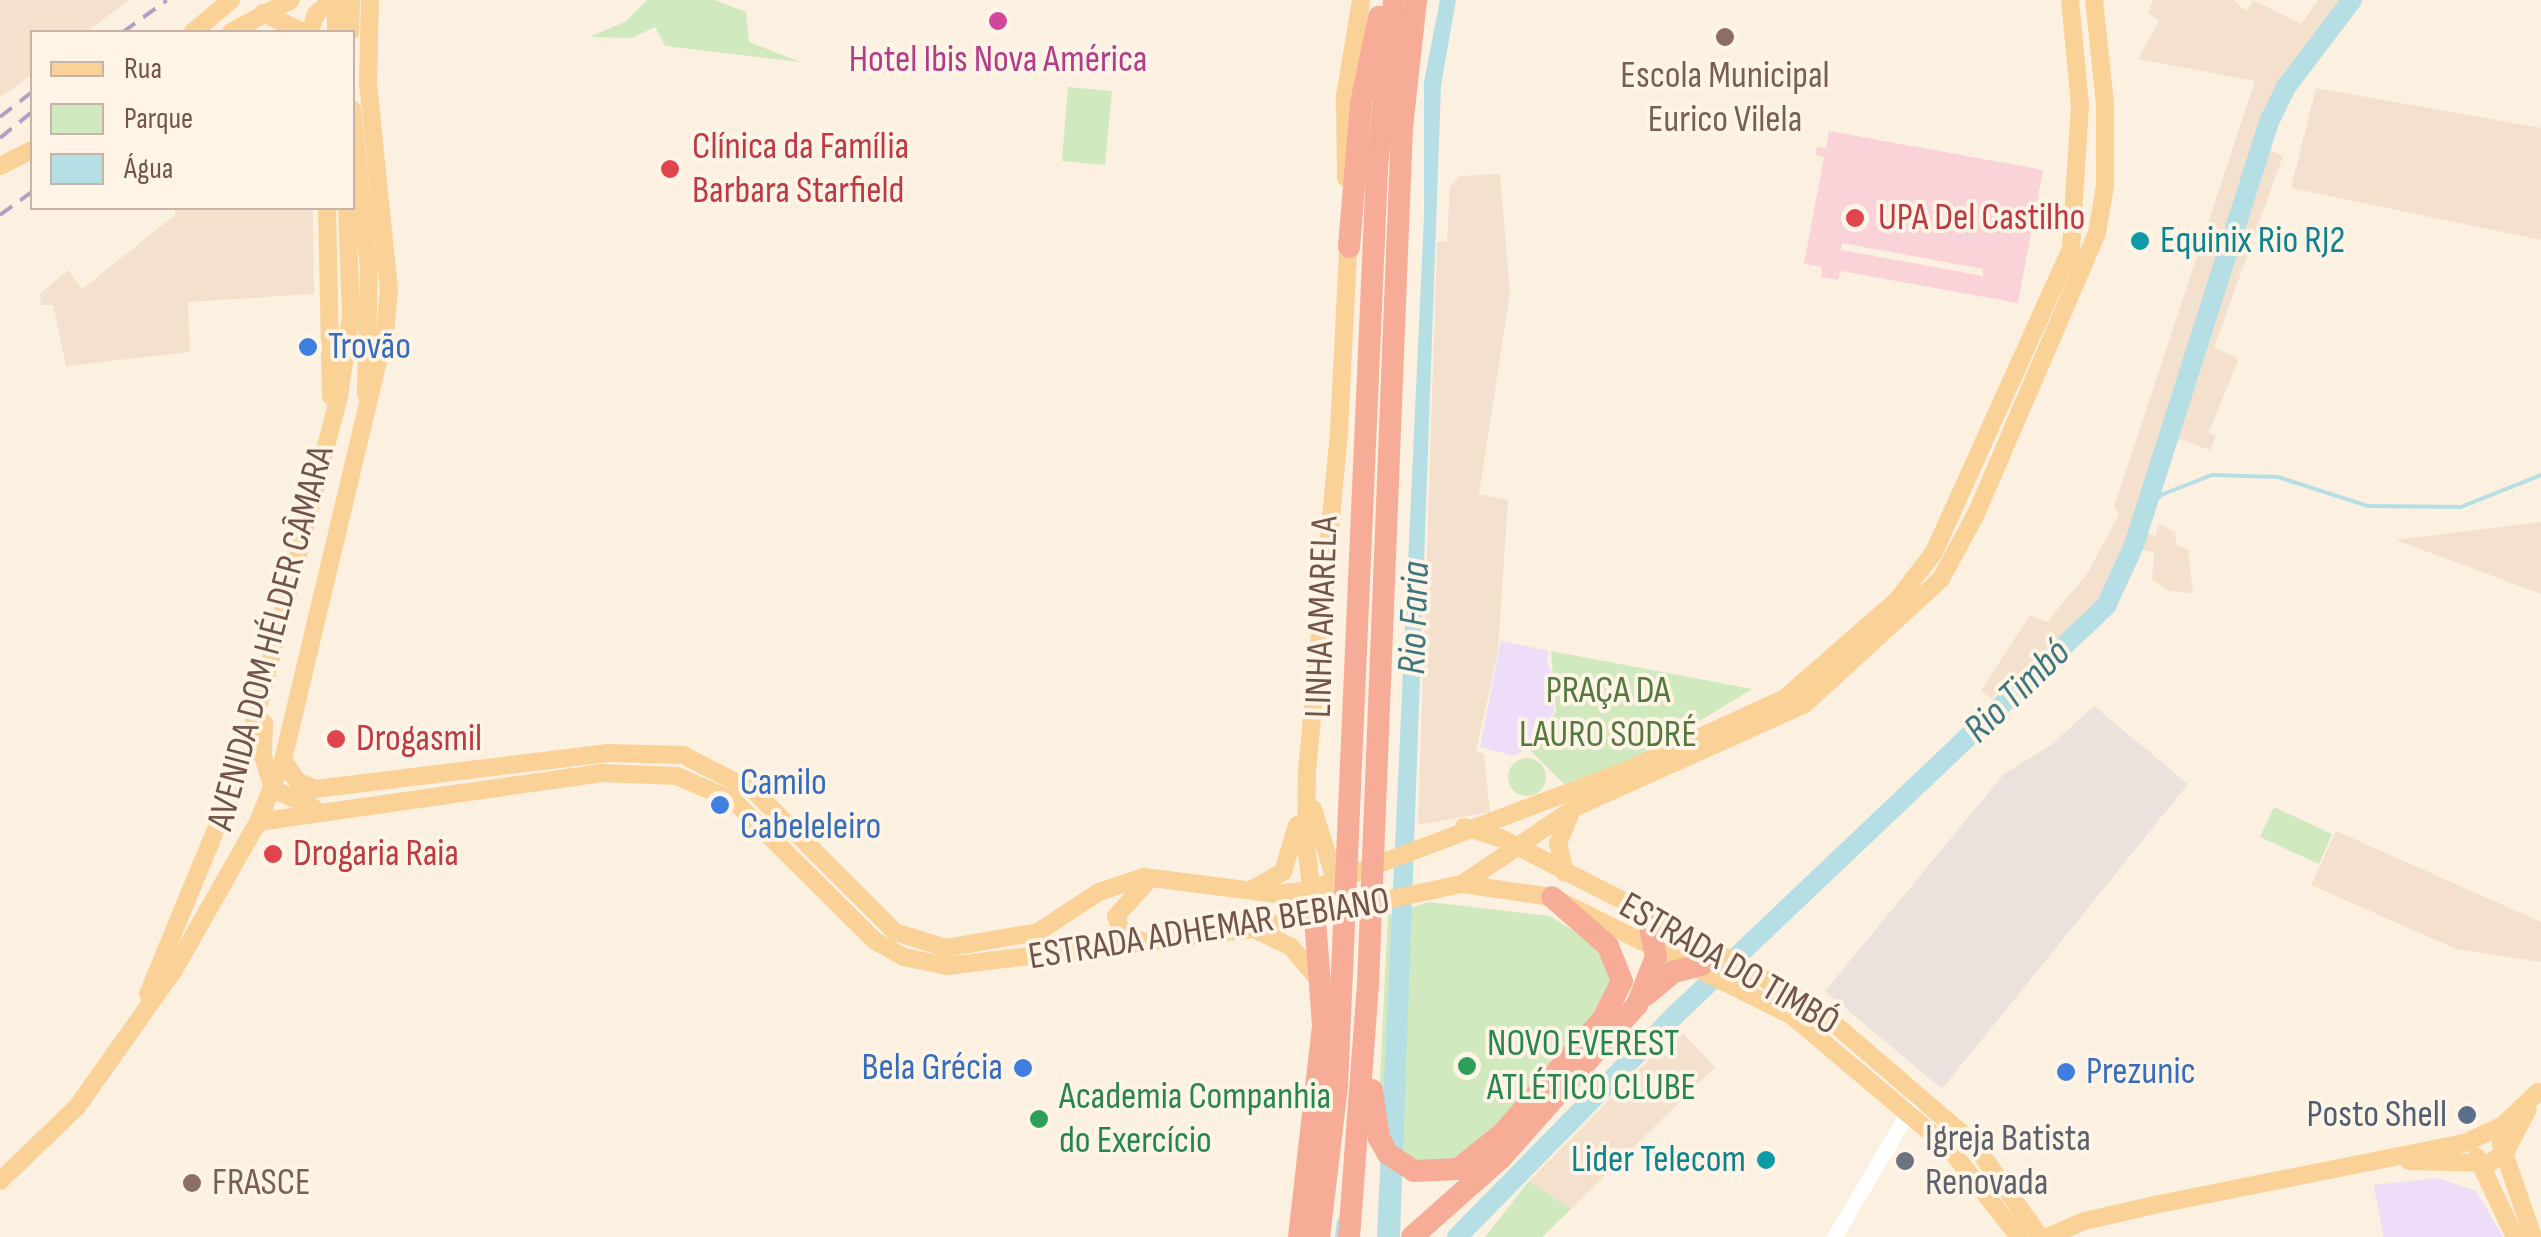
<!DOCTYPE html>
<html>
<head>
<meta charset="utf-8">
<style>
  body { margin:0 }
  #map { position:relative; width:2541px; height:1237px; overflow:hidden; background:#fcf0e0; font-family:"Sofia Sans Condensed",sans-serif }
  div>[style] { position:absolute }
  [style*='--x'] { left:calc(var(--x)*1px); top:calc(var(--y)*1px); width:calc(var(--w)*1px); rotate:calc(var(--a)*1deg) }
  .residential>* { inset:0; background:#f3e1ce }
  .industrial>* { inset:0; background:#eae2dc }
  .education>* { inset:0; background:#edddf8 }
  .medical>* { inset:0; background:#fad3d9 }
  .green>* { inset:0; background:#d1e9bf }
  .round { border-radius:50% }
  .water>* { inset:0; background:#b5dfe4 }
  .stream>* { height:4px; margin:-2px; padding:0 2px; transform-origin:2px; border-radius:2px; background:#b5dfe4 }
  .river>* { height:20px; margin:-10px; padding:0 10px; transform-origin:10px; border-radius:10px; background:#b5dfe4 }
  .minor>* { height:15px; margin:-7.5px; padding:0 7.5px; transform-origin:7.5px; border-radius:7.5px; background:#fff }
  .major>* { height:18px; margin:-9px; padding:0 9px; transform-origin:9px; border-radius:9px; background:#fad298 }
  .highway>* { height:22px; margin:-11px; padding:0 11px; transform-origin:11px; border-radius:11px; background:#f6ac97 }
  .rail>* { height:4px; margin-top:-2px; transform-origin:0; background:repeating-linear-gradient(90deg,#b2a0c4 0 15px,transparent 0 25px) }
  .dots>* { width:28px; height:28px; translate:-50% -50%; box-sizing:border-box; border:5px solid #fff4e6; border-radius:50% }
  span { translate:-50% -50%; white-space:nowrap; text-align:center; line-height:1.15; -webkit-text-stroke:8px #fff4e6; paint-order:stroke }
  .hotel-label { font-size:38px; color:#b23c85 }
  .education-label { font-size:38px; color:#785e54 }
  .left { translate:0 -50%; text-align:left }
  .health-label { font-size:38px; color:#be3a42 }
  .culture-label { font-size:38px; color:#0d838f }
  .right { translate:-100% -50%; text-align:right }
  .shop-label { font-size:38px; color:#366cbe }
  .street-label { font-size:38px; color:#725548 }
  .park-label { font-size:38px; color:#537840 }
  .leisure-label { font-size:38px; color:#27864d }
  .service-label { font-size:38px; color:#4e5e75 }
  .worship-label { font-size:38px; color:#5b616d }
  .water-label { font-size:40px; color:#3f777f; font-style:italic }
  .legend { position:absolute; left:30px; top:30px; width:325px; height:180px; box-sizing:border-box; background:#fff4e6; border:2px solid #c7b4a7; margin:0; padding:12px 18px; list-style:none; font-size:30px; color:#725548 }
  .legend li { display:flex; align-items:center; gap:20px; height:50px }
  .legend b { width:50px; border:2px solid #c7b4a7 }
</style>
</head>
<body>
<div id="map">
  <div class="residential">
    <i style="clip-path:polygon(0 0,129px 0,86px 32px,32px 32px,32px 74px,0 98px)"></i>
    <i style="clip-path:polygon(2153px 0,2233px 0,2246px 11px,2253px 0,2301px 24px,2318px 0,2347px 0,2280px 87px,2259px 145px,2283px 156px,2214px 348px,2239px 358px,2209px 432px,2216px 436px,2210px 450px,2162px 433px,2131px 526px,2155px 536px,2159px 524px,2175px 532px,2177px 545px,2188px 550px,2193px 593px,2170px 591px,2152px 580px,2154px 553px,2128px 545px,2094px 607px,1991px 699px,1981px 690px,2030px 615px,2047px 622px,2087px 574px,2119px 514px,2114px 507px,2255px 81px,2138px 59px,2159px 21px,2148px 13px)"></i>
    <i style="clip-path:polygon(2316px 88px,2541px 128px,2541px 240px,2291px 188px)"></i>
    <i style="clip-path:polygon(1500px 174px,1510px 294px,1479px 494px,1508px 500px,1498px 651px,1476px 751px,1484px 754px,1490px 812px,1418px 825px,1437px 242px,1447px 241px,1450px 187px,1460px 176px)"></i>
    <i style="clip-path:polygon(175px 208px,313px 208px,314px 294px,188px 302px,190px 352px,66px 366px,53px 305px,41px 305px,40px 294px,68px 270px,82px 289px,175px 215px)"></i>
    <i style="clip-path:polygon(2541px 522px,2541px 594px,2396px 540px)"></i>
    <i style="clip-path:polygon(2336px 831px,2541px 922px,2541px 962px,2456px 949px,2311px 885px)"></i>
    <i style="clip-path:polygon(1679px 1029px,1715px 1067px,1571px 1209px,1529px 1181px)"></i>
  </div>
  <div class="industrial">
    <i style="clip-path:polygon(2094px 706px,2188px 784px,1942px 1089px,1825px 991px,2004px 774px,2051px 745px)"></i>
  </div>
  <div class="education">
    <i style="clip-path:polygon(1501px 641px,1549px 651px,1547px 664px,1556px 679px,1554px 711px,1539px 739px,1515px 756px,1480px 747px)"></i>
    <i style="clip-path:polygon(2438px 1178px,2476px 1191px,2503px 1237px,2384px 1237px,2374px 1188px,2374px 1185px)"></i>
  </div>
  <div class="medical">
    <i style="clip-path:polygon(evenodd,1829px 131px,2043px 170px,2018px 303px,1841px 271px,1838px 280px,1821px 277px,1822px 267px,1804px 264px,1824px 157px,1816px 155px,1817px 147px,1826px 148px,1829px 131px,1842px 243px,1983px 269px,1983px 276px,1841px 250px,1842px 243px)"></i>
  </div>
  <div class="green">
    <i style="clip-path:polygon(647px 0,715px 0,746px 12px,749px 42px,800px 62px,665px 46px,655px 27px,632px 38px,589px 37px,625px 22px)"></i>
    <i style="clip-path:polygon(1068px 87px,1112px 91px,1105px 165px,1062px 161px)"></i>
    <i style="clip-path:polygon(1551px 651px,1752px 689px,1644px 755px,1564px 784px,1530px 750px,1556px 711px)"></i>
    <i class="round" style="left:1508px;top:758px;width:38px;height:38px"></i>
    <i style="clip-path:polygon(2274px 807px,2332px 834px,2319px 864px,2260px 837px)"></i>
    <i style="clip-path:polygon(1429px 902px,1550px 916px,1601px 948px,1614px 970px,1606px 1010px,1474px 1152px,1454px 1164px,1406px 1161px,1378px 1122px,1388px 915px)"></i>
    <i style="clip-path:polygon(1529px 1181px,1571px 1209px,1542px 1237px,1485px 1237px)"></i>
  </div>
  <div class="water">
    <i style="clip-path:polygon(1440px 0,1456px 0,1441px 85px,1400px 1237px,1377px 1237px,1424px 216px,1424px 82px)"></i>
  </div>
  <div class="stream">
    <i style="--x:2146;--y:511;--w:22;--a:-47"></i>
    <i style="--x:2161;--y:495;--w:55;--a:-21.4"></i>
    <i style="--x:2212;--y:475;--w:66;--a:1.7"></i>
    <i style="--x:2278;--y:477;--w:95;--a:17.9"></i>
    <i style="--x:2368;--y:506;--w:93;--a:0.6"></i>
    <i style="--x:2461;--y:507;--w:86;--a:-21.8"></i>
    <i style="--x:1337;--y:1237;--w:16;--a:-83"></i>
  </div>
  <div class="river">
    <i style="--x:1457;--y:1237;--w:308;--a:-45.5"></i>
    <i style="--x:1673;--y:1017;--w:597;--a:-43.51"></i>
    <i style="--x:2106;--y:606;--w:67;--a:-65.3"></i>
    <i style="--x:2134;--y:545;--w:444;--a:-72.3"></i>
    <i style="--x:2269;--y:122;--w:39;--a:-64"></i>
    <i style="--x:2286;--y:87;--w:109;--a:-52.8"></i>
  </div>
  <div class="minor">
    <i style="--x:1834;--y:1237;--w:166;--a:-59.3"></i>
  </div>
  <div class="major">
    <i style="--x:263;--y:13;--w:44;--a:25.4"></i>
    <i style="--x:193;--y:32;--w:50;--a:-40.1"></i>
    <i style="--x:231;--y:32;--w:68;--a:-28.1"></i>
    <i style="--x:310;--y:32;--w:19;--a:-72"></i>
    <i style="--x:316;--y:14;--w:21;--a:-41"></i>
    <i style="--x:336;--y:32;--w:32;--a:-90"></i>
    <i style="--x:350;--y:32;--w:32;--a:-88"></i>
    <i style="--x:352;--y:109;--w:159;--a:83.9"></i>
    <i style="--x:369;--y:267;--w:126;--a:91.4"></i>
    <i style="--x:0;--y:166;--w:36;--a:-27"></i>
    <i style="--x:1346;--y:178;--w:82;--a:-90.7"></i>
    <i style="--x:1345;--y:96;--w:97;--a:-80.5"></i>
    <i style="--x:327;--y:208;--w:188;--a:88.8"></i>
    <i style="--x:264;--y:723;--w:33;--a:92"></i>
    <i style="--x:263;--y:756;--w:34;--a:73"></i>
    <i style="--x:273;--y:789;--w:45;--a:24.9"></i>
    <i style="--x:283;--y:760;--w:25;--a:56"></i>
    <i style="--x:297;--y:781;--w:20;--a:24"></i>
    <i style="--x:315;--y:789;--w:295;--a:-7"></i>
    <i style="--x:608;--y:753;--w:75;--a:1.5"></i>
    <i style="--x:683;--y:755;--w:81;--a:27.2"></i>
    <i style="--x:755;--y:792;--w:198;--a:45"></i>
    <i style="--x:895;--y:932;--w:53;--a:17.4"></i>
    <i style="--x:946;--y:948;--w:93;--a:-9.9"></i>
    <i style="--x:1038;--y:932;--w:73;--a:-33.3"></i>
    <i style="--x:1099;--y:892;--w:47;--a:-18.4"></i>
    <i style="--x:1144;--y:877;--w:133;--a:7.3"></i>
    <i style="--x:1276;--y:894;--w:34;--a:-7"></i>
    <i style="--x:1310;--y:890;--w:340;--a:-20.7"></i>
    <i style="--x:1628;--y:770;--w:173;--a:-24.6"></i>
    <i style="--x:1785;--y:698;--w:150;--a:-41.2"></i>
    <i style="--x:1898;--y:599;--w:59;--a:-52.5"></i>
    <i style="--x:1934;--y:552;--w:333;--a:-65.7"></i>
    <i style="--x:2071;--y:248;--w:143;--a:-86.4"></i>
    <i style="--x:2080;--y:105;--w:105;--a:-95.4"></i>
    <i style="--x:1313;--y:809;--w:84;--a:72.6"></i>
    <i style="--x:258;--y:822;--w:346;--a:-8.1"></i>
    <i style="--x:601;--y:773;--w:76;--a:2.3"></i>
    <i style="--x:677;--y:776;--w:62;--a:23.7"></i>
    <i style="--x:734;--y:801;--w:199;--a:44.8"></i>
    <i style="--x:875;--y:941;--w:33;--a:29"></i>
    <i style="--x:904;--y:957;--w:44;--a:11.8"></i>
    <i style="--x:947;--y:966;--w:308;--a:-6.9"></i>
    <i style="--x:1253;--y:929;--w:214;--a:-12.2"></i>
    <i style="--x:1462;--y:884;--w:138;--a:-34"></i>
    <i style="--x:1576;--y:807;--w:251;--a:-24.2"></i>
    <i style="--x:1805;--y:704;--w:185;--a:-42.6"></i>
    <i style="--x:1941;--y:579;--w:74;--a:-61.7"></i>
    <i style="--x:1976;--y:514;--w:306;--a:-66.7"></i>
    <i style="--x:2097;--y:233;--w:49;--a:-80.5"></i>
    <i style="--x:2105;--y:185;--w:81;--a:-90"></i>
    <i style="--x:2105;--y:104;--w:105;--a:-96"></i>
    <i style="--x:1464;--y:827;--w:39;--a:17"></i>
    <i style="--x:1501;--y:838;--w:164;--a:27.2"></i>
    <i style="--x:1647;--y:913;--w:194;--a:29.3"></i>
    <i style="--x:1816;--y:1008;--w:208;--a:40.7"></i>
    <i style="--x:1974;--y:1144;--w:114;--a:54.6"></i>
    <i style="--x:1565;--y:873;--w:31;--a:-103"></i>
    <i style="--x:1558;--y:843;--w:33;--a:-67"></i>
    <i style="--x:1462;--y:884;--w:91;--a:8.2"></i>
    <i style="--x:1552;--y:897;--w:267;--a:26.3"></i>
    <i style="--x:1791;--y:1015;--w:207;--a:40.1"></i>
    <i style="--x:1949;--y:1148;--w:113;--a:51.8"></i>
    <i style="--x:1254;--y:888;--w:33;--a:-29"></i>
    <i style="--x:1283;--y:872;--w:49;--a:-73.4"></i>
    <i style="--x:1315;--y:919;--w:74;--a:-97"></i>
    <i style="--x:1306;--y:846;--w:75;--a:-89.2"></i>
    <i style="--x:1307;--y:771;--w:342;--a:-84.6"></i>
    <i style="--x:1339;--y:430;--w:196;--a:-87.1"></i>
    <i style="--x:1254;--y:929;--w:41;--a:25.9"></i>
    <i style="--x:1291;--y:947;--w:43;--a:49.7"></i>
    <i style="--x:1144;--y:942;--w:24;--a:-156"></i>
    <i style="--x:1122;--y:932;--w:17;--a:-111"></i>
    <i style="--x:1116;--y:916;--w:46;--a:-47.6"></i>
    <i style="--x:148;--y:994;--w:252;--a:-67.6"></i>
    <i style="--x:244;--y:761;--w:377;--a:-75.4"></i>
    <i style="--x:339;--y:396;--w:81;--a:-81.5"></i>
    <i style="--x:351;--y:316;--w:108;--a:-92.1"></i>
    <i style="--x:2501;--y:1144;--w:98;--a:71"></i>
    <i style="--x:2477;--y:1157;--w:89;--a:64.6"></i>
    <i style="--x:2409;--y:1161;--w:81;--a:1.4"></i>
    <i style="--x:2490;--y:1163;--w:20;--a:-37"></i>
    <i style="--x:2506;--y:1151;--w:47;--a:-62.4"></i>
    <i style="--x:0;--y:1181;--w:107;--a:-43.9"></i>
    <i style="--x:77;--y:1107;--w:168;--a:-54.7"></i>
    <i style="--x:174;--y:970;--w:170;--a:-60.4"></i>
    <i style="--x:258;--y:822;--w:67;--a:-68"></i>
    <i style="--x:283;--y:760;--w:440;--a:-76.6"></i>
    <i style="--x:385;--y:332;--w:42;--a:-84.6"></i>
    <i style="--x:389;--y:290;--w:206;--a:-95.8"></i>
    <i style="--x:368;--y:85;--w:85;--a:-88.7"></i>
    <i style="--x:2048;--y:1237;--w:39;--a:-24"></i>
    <i style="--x:2084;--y:1221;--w:77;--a:-12.8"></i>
    <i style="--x:2159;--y:1204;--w:312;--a:-11.3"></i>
    <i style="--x:2465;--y:1143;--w:42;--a:-25.3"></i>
    <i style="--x:2503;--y:1125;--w:48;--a:-43.3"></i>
  </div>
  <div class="highway">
    <i style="--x:1349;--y:247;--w:144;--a:-85.2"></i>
    <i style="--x:1361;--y:103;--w:88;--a:-78.2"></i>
    <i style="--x:1646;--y:995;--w:35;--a:-40"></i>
    <i style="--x:1673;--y:972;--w:29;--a:-14"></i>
    <i style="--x:1372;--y:1090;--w:49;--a:81.7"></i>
    <i style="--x:1379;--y:1138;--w:18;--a:61"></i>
    <i style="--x:1388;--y:1154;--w:31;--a:33"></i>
    <i style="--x:1414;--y:1171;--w:44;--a:-2.6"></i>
    <i style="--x:1458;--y:1169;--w:56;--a:-38.5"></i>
    <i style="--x:1502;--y:1134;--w:153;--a:-48.7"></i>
    <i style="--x:1603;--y:1019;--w:42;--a:-63.4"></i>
    <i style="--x:1622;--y:981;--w:38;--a:-112"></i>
    <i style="--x:1608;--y:946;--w:74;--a:-138.8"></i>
    <i style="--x:1299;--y:1237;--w:213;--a:-83.5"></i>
    <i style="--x:1323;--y:1025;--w:106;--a:-94.3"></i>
    <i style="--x:1319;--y:1237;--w:153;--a:-83.2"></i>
    <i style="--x:1337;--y:1085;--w:918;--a:-87.5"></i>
    <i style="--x:1377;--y:168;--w:169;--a:-84.2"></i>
    <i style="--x:1349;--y:1237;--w:254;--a:-85.7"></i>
    <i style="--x:1368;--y:984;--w:858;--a:-87.73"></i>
    <i style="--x:1402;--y:127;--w:128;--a:-83.7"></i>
    <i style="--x:1412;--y:1237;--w:119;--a:-41.6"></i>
    <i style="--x:1501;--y:1158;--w:205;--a:-48.4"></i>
    <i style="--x:1637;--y:1005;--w:52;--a:-68.4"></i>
    <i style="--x:1656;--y:957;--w:45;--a:-101.6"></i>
  </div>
  <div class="rail">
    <i style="--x:123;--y:32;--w:54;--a:-36"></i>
    <i style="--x:0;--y:117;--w:41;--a:-38"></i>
    <i style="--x:0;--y:138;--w:41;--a:-39.1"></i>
    <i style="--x:0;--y:215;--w:39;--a:-36"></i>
  </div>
  <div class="dots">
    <i style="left:998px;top:21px;background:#d1479c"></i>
    <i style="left:1725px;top:37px;background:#8d6e63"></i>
    <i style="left:670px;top:169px;background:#e0444e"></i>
    <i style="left:1855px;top:218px;background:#e0444e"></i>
    <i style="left:2140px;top:241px;background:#0f9aa8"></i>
    <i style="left:308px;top:347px;background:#3f7fe0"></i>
    <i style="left:336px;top:739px;background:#e0444e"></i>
    <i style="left:720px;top:805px;background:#3f7fe0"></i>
    <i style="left:273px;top:854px;background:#e0444e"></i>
    <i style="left:1467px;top:1066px;background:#2e9e5b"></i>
    <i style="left:1023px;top:1068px;background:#3f7fe0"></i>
    <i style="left:2066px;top:1072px;background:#3f7fe0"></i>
    <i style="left:2467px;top:1115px;background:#5c6f8a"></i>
    <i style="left:1039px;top:1119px;background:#2e9e5b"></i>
    <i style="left:1766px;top:1160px;background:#0f9aa8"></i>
    <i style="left:1905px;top:1161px;background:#6b7280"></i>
    <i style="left:192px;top:1183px;background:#8d6e63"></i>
  </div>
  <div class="hotel-label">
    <span style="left:998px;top:60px">Hotel Ibis Nova América</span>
  </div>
  <div class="education-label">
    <span style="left:1725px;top:98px">Escola Municipal<br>Eurico Vilela</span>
    <span class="left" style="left:212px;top:1183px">FRASCE</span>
  </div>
  <div class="health-label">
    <span class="left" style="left:692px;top:169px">Clínica da Família<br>Barbara Starfield</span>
    <span class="left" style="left:1878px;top:218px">UPA Del Castilho</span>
    <span class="left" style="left:356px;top:739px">Drogasmil</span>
    <span class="left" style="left:293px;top:854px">Drogaria Raia</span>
  </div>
  <div class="culture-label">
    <span class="left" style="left:2160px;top:241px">Equinix Rio RJ2</span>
    <span class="right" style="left:1746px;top:1160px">Lider Telecom</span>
  </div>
  <div class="shop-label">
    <span class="left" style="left:328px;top:347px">Trovão</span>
    <span class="left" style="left:740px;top:805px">Camilo<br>Cabeleleiro</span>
    <span class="right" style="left:1003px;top:1068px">Bela Grécia</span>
    <span class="left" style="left:2086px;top:1072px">Prezunic</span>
  </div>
  <div class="street-label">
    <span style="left:1322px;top:617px;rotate:-88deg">LINHA AMARELA</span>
    <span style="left:271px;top:638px;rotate:-75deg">AVENIDA DOM HÉLDER CÂMARA</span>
    <span style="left:1209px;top:929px;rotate:-9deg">ESTRADA ADHEMAR BEBIANO</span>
    <span style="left:1729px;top:964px;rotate:30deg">ESTRADA DO TIMBÓ</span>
  </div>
  <div class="park-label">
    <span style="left:1608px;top:713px">PRAÇA DA<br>LAURO SODRÉ</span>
  </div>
  <div class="leisure-label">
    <span class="left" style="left:1487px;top:1066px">NOVO EVEREST<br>ATLÉTICO CLUBE</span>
    <span class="left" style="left:1059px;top:1119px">Academia Companhia<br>do Exercício</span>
  </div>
  <div class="service-label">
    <span class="right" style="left:2447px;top:1115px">Posto Shell</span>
  </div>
  <div class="worship-label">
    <span class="left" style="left:1925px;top:1161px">Igreja Batista<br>Renovada</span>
  </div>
  <div class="water-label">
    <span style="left:1414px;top:618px;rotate:-88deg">Rio Faria</span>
    <span style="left:2017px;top:691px;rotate:-44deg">Rio Timbó</span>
  </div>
  <ul class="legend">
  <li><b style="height:12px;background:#fad298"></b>Rua</li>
  <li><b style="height:28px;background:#d1e9bf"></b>Parque</li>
  <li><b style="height:28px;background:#b5dfe4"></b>Água</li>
  </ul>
</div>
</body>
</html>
